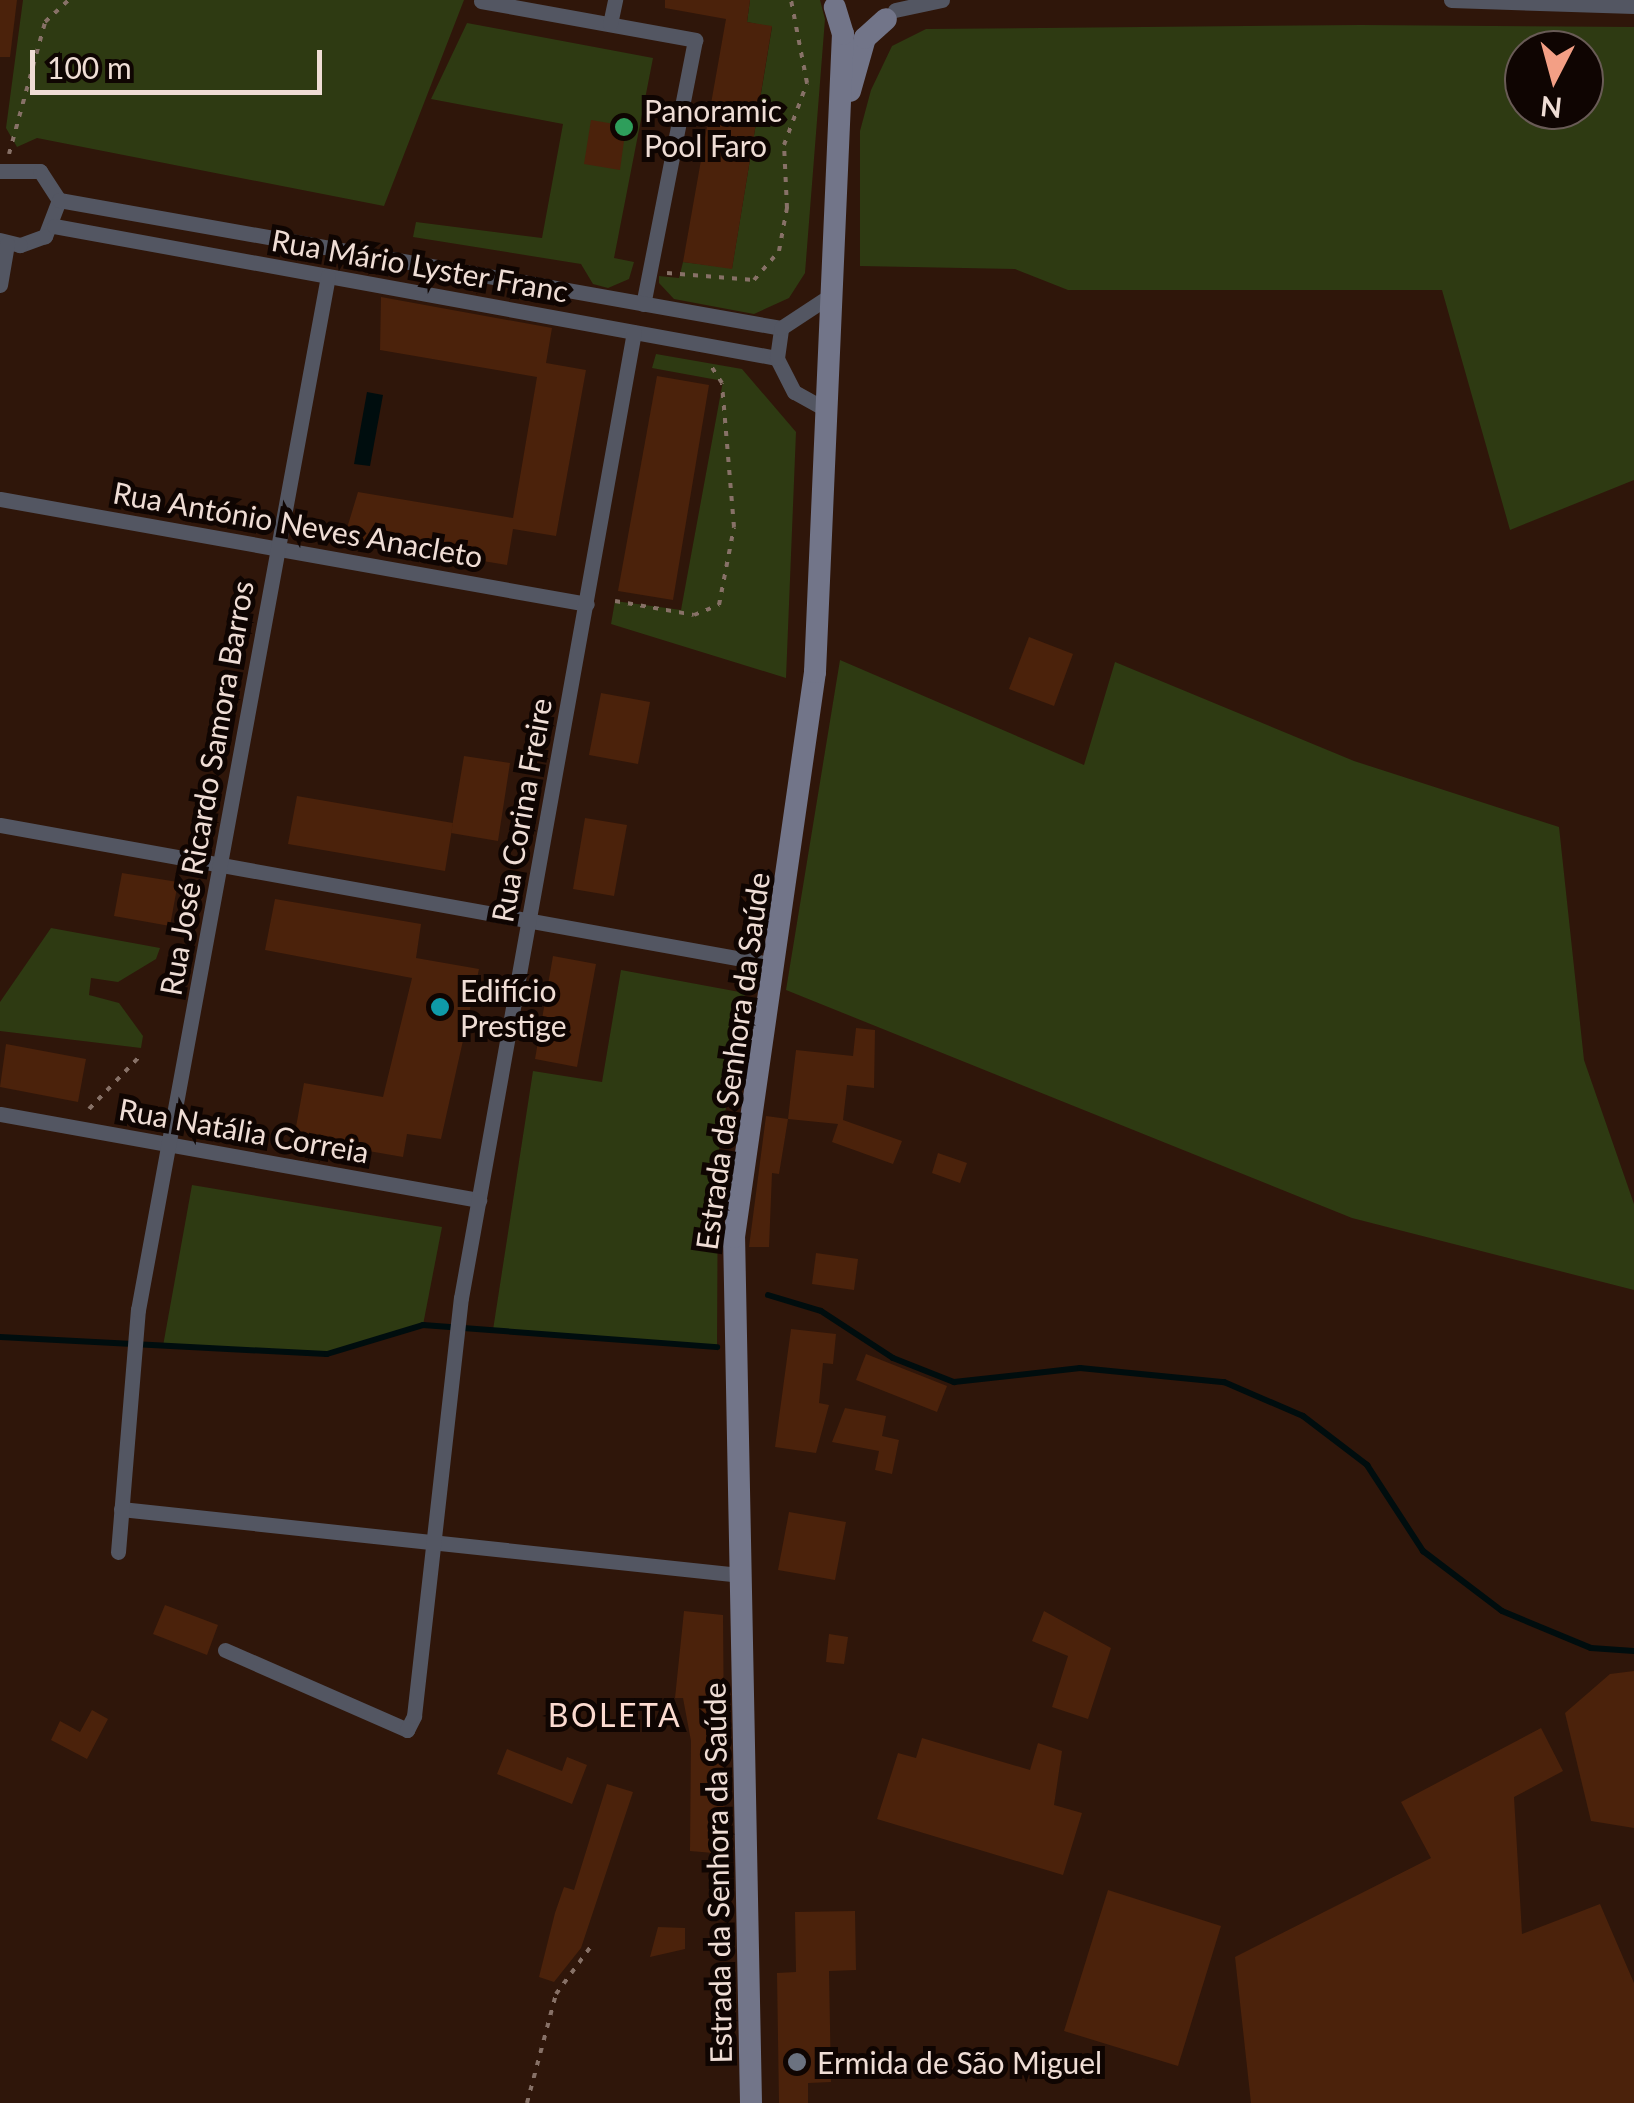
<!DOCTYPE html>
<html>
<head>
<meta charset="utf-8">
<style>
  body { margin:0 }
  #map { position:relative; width:1634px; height:2103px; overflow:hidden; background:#2f160a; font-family:Lato,sans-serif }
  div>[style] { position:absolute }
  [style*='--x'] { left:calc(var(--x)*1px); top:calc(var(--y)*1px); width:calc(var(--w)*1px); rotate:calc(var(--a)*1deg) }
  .green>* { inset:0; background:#2e3a12 }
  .water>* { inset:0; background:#000d0e }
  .stream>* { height:6px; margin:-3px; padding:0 3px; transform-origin:3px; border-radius:3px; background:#000d0e }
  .building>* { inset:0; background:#4b220b }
  .path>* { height:4px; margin-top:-2px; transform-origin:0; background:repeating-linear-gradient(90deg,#877167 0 5px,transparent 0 13px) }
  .street>* { height:15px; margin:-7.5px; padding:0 7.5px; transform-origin:7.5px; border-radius:7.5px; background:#535662 }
  .secondary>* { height:22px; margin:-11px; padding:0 11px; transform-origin:11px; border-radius:11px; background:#727589 }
  .dots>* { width:28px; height:28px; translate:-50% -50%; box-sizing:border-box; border:5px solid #0f0502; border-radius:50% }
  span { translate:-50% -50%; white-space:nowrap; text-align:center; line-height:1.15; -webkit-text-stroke:10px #0f0502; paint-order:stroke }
  .poi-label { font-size:30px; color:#efddd5 }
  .left { translate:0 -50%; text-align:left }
  .street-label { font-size:30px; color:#efddd5 }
  .neighbourhood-label { font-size:32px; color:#fbdad0; letter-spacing:2.5px }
  .north { position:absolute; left:1504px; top:30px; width:100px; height:100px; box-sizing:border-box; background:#0f0502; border:2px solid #695b56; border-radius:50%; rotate:186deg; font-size:28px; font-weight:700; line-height:40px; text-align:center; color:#efddd5 }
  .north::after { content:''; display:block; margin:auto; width:35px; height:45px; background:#f39f85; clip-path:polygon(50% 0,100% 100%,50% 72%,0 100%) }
  .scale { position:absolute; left:30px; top:50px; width:292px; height:45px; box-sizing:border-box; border:5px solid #efddd5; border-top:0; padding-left:12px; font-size:30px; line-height:35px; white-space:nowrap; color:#efddd5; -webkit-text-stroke:8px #0f0502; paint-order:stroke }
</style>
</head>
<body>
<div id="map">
  <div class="green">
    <i style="clip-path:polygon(23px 0,464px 0,384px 206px,37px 138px,17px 147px,6px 128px)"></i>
    <i style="clip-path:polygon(750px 0,820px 0,825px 19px,805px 273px,789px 298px,754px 314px,674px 299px,659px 283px,659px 276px,679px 278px,683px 262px,732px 268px,772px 27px,747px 22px)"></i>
    <i style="clip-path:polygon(467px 23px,653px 58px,614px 258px,634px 262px,629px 279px,608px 288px,593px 284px,581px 264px,413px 237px,416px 222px,542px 238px,563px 124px,431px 99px)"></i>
    <i style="clip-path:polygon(evenodd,1361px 25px,1634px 27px,1634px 480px,1510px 530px,1442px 290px,1068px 290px,1015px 269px,860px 266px,860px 131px,871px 90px,892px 46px,926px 29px,1361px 25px,1524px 50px,1584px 50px,1584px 110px,1524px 110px,1524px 50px)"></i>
    <i style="clip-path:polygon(656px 354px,742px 369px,796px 432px,786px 678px,611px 624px,615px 601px,681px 610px,723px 381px,652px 368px)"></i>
    <i style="clip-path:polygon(840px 660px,1084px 765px,1115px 662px,1354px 761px,1559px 827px,1584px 1060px,1634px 1204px,1634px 1290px,1352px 1218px,786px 990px)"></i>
    <i style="clip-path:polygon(51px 928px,160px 948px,156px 959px,118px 982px,91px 978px,89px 995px,119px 1003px,143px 1036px,141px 1048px,0 1031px,0 1002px)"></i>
    <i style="clip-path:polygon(621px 970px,745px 993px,718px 1156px,717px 1347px,493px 1330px,533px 1071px,602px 1082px)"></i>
    <i style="clip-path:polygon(192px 1185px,442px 1227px,423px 1325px,327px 1354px,163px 1346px)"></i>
  </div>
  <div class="water">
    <i style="clip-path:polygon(367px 392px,383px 395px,370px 466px,354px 464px)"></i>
  </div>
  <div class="stream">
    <i style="--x:768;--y:1295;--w:55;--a:16.8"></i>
    <i style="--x:821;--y:1311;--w:86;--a:33.1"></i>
    <i style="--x:893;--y:1358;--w:66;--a:21.5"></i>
    <i style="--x:954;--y:1382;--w:127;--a:-6.3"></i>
    <i style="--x:1080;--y:1368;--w:145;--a:5.6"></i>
    <i style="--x:1224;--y:1382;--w:86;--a:23.3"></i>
    <i style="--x:1303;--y:1416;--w:81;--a:37.4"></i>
    <i style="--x:1367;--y:1465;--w:103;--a:56.9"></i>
    <i style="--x:1423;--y:1551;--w:99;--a:37.2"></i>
    <i style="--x:1502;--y:1611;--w:96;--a:22.6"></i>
    <i style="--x:1591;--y:1648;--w:43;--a:4"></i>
    <i style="--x:0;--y:1337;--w:327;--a:3"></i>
    <i style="--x:327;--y:1354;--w:100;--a:-16.8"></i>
    <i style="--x:423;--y:1325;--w:295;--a:4.3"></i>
  </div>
  <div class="building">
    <i style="clip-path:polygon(0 0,17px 0,10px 57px,0 57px)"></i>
    <i style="clip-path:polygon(665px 0,750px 0,747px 22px,772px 26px,732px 269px,683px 262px,726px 19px,665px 8px)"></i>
    <i style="clip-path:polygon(591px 120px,626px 126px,620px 170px,584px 164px)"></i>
    <i style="clip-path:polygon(381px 297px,552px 328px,546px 363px,586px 370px,556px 536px,513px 529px,507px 565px,344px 538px,358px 492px,513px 518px,537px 377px,380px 350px)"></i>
    <i style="clip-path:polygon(657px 376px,709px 385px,673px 600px,618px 591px)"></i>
    <i style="clip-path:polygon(1029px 637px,1073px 654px,1054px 706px,1009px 689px)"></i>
    <i style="clip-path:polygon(601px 693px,650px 702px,638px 764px,589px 755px)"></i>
    <i style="clip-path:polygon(464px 756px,510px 763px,498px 841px,451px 833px)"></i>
    <i style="clip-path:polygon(297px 796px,453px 823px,445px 871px,288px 844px)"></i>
    <i style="clip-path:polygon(585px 818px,627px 825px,614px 896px,573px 889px)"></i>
    <i style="clip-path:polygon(122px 873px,178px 882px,170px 926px,114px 916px)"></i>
    <i style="clip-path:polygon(275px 899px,421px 924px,416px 958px,479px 969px,441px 1139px,407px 1134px,403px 1157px,294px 1138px,304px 1083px,383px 1097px,412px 978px,265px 950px)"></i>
    <i style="clip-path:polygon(553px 956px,596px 964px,577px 1067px,535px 1059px)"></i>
    <i style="clip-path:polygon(856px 1028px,875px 1030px,874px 1088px,847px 1085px,843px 1120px,902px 1141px,893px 1164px,832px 1142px,838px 1124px,788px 1119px,779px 1174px,772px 1173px,769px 1247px,749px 1247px,766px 1116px,788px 1119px,796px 1050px,853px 1056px)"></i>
    <i style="clip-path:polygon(6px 1044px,86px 1059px,78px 1102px,0 1087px)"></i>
    <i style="clip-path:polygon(938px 1153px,967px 1163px,960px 1183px,932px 1173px)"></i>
    <i style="clip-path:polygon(816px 1253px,858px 1259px,854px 1290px,812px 1284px)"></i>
    <i style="clip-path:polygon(791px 1329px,836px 1334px,833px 1364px,823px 1363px,819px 1403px,829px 1405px,816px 1453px,775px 1447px)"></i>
    <i style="clip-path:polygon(866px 1354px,947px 1386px,937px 1412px,856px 1380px)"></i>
    <i style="clip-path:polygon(845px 1408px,886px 1416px,882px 1436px,899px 1440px,892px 1474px,875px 1470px,879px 1451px,832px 1442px)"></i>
    <i style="clip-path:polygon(789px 1512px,846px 1522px,835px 1580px,778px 1570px)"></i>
    <i style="clip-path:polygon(165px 1605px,218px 1625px,207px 1655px,153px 1634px)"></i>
    <i style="clip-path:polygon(684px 1611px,723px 1615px,725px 1854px,690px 1851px,691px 1741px,683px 1698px,675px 1698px)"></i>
    <i style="clip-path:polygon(1044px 1611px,1111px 1648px,1088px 1719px,1052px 1707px,1068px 1656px,1032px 1641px)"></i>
    <i style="clip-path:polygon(829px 1634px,848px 1637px,844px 1664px,826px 1662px)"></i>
    <i style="clip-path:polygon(1634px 1671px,1634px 1828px,1591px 1821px,1565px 1713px,1610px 1674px)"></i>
    <i style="clip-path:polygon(92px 1710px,108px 1719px,87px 1759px,51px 1740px,60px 1721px,80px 1732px)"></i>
    <i style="clip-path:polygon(1541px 1728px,1563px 1771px,1514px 1797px,1522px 1934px,1600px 1904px,1634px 1983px,1634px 2103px,1251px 2103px,1235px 1957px,1431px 1858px,1401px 1802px)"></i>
    <i style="clip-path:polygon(922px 1738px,1030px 1770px,1038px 1743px,1062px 1751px,1054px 1805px,1082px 1813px,1063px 1875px,877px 1819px,898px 1753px,916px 1758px)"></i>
    <i style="clip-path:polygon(507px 1749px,562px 1771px,567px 1757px,587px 1765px,572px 1804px,497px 1774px)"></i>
    <i style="clip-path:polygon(607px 1784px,633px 1792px,581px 1948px,554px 1982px,539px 1977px,555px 1913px,564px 1887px,574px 1890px)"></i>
    <i style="clip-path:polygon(1108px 1890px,1221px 1926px,1178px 2066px,1064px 2031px)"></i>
    <i style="clip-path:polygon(855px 1911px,856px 1970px,829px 1971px,831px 2082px,808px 2083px,808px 2103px,779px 2103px,777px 1973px,796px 1972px,795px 1912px)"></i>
    <i style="clip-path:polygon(658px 1927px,685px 1928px,685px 1949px,650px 1957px)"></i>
  </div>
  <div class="path">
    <i style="--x:9;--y:154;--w:137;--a:-74.7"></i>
    <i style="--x:45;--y:22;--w:33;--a:-43"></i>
    <i style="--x:667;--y:273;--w:87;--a:4.6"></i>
    <i style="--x:754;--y:280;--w:38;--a:-49"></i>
    <i style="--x:779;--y:251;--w:44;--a:-79.5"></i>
    <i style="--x:787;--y:208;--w:63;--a:-92.7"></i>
    <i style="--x:784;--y:145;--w:66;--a:-69.6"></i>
    <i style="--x:807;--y:83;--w:85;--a:-100.9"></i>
    <i style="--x:615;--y:601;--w:80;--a:10"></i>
    <i style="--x:694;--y:615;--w:27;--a:-22"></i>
    <i style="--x:719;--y:605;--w:79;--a:-79.1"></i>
    <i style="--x:734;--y:527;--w:144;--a:-94.8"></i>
    <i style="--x:722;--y:383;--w:24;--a:-123"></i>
    <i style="--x:89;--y:1109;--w:72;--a:-46.1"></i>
    <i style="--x:527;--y:2103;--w:113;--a:-75.1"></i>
    <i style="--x:556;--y:1994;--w:64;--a:-53.8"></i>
  </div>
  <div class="street">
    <i style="--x:1451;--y:0;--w:183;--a:1.9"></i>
    <i style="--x:481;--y:1;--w:218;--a:10.3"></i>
    <i style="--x:695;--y:40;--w:269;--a:101.1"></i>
    <i style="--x:895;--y:10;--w:48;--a:-12"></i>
    <i style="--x:610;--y:24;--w:25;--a:-78"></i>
    <i style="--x:0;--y:171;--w:40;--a:0"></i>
    <i style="--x:40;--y:171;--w:35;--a:57"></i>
    <i style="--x:59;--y:200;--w:39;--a:111"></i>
    <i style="--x:45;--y:236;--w:27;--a:160"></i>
    <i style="--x:20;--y:245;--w:21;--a:-166"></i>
    <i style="--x:59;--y:200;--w:733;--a:10.05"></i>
    <i style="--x:54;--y:226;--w:735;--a:10.35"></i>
    <i style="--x:0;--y:285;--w:42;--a:-80.3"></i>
    <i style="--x:825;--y:409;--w:35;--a:-151"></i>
    <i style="--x:794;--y:392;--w:38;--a:-117"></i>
    <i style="--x:777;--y:358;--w:30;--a:-82"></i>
    <i style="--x:781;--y:328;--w:56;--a:-33.4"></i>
    <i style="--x:0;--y:499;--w:596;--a:10.14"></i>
    <i style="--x:0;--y:825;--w:782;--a:10.23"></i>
    <i style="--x:0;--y:1114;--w:487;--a:10.2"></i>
    <i style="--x:121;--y:1509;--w:624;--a:6.08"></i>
    <i style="--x:118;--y:1552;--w:243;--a:-85.3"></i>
    <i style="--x:138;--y:1310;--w:1051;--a:-79.59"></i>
    <i style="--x:225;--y:1650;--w:199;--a:23.7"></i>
    <i style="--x:407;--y:1730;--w:16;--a:-63"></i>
    <i style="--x:414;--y:1716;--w:421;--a:-83.6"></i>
    <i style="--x:461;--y:1298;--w:981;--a:-79.85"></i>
  </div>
  <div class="secondary">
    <i style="--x:850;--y:91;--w:55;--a:-74.2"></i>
    <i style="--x:865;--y:38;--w:28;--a:-42"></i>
    <i style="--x:751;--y:2103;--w:866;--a:-91.12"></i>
    <i style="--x:734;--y:1237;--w:571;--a:-81.84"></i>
    <i style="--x:815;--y:672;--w:639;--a:-87.49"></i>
    <i style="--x:843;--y:34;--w:28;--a:-107"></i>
  </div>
  <div class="dots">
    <i style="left:624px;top:127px;background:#2e9e5b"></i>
    <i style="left:440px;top:1007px;background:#0f9aa8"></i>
    <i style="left:797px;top:2062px;background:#6b7280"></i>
  </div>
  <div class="poi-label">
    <span class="left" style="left:644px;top:127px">Panoramic<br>Pool Faro</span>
    <span class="left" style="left:460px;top:1007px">Edifício<br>Prestige</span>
    <span class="left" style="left:817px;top:2062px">Ermida de São Miguel</span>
  </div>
  <div class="street-label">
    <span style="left:420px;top:265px;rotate:10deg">Rua Mário Lyster Franc</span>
    <span style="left:298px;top:524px;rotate:10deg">Rua António Neves Anacleto</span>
    <span style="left:206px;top:788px;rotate:-80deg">Rua José Ricardo Samora Barros</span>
    <span style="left:521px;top:810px;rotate:-80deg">Rua Corina Freire</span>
    <span style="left:732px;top:1061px;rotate:-82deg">Estrada da Senhora da Saúde</span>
    <span style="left:244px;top:1130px;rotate:10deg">Rua Natália Correia</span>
    <span style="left:717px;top:1873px;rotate:-91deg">Estrada da Senhora da Saúde</span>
  </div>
  <div class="neighbourhood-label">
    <span style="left:615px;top:1715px">BOLETA</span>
  </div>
  <div class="north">N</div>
  <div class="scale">100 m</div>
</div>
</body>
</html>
